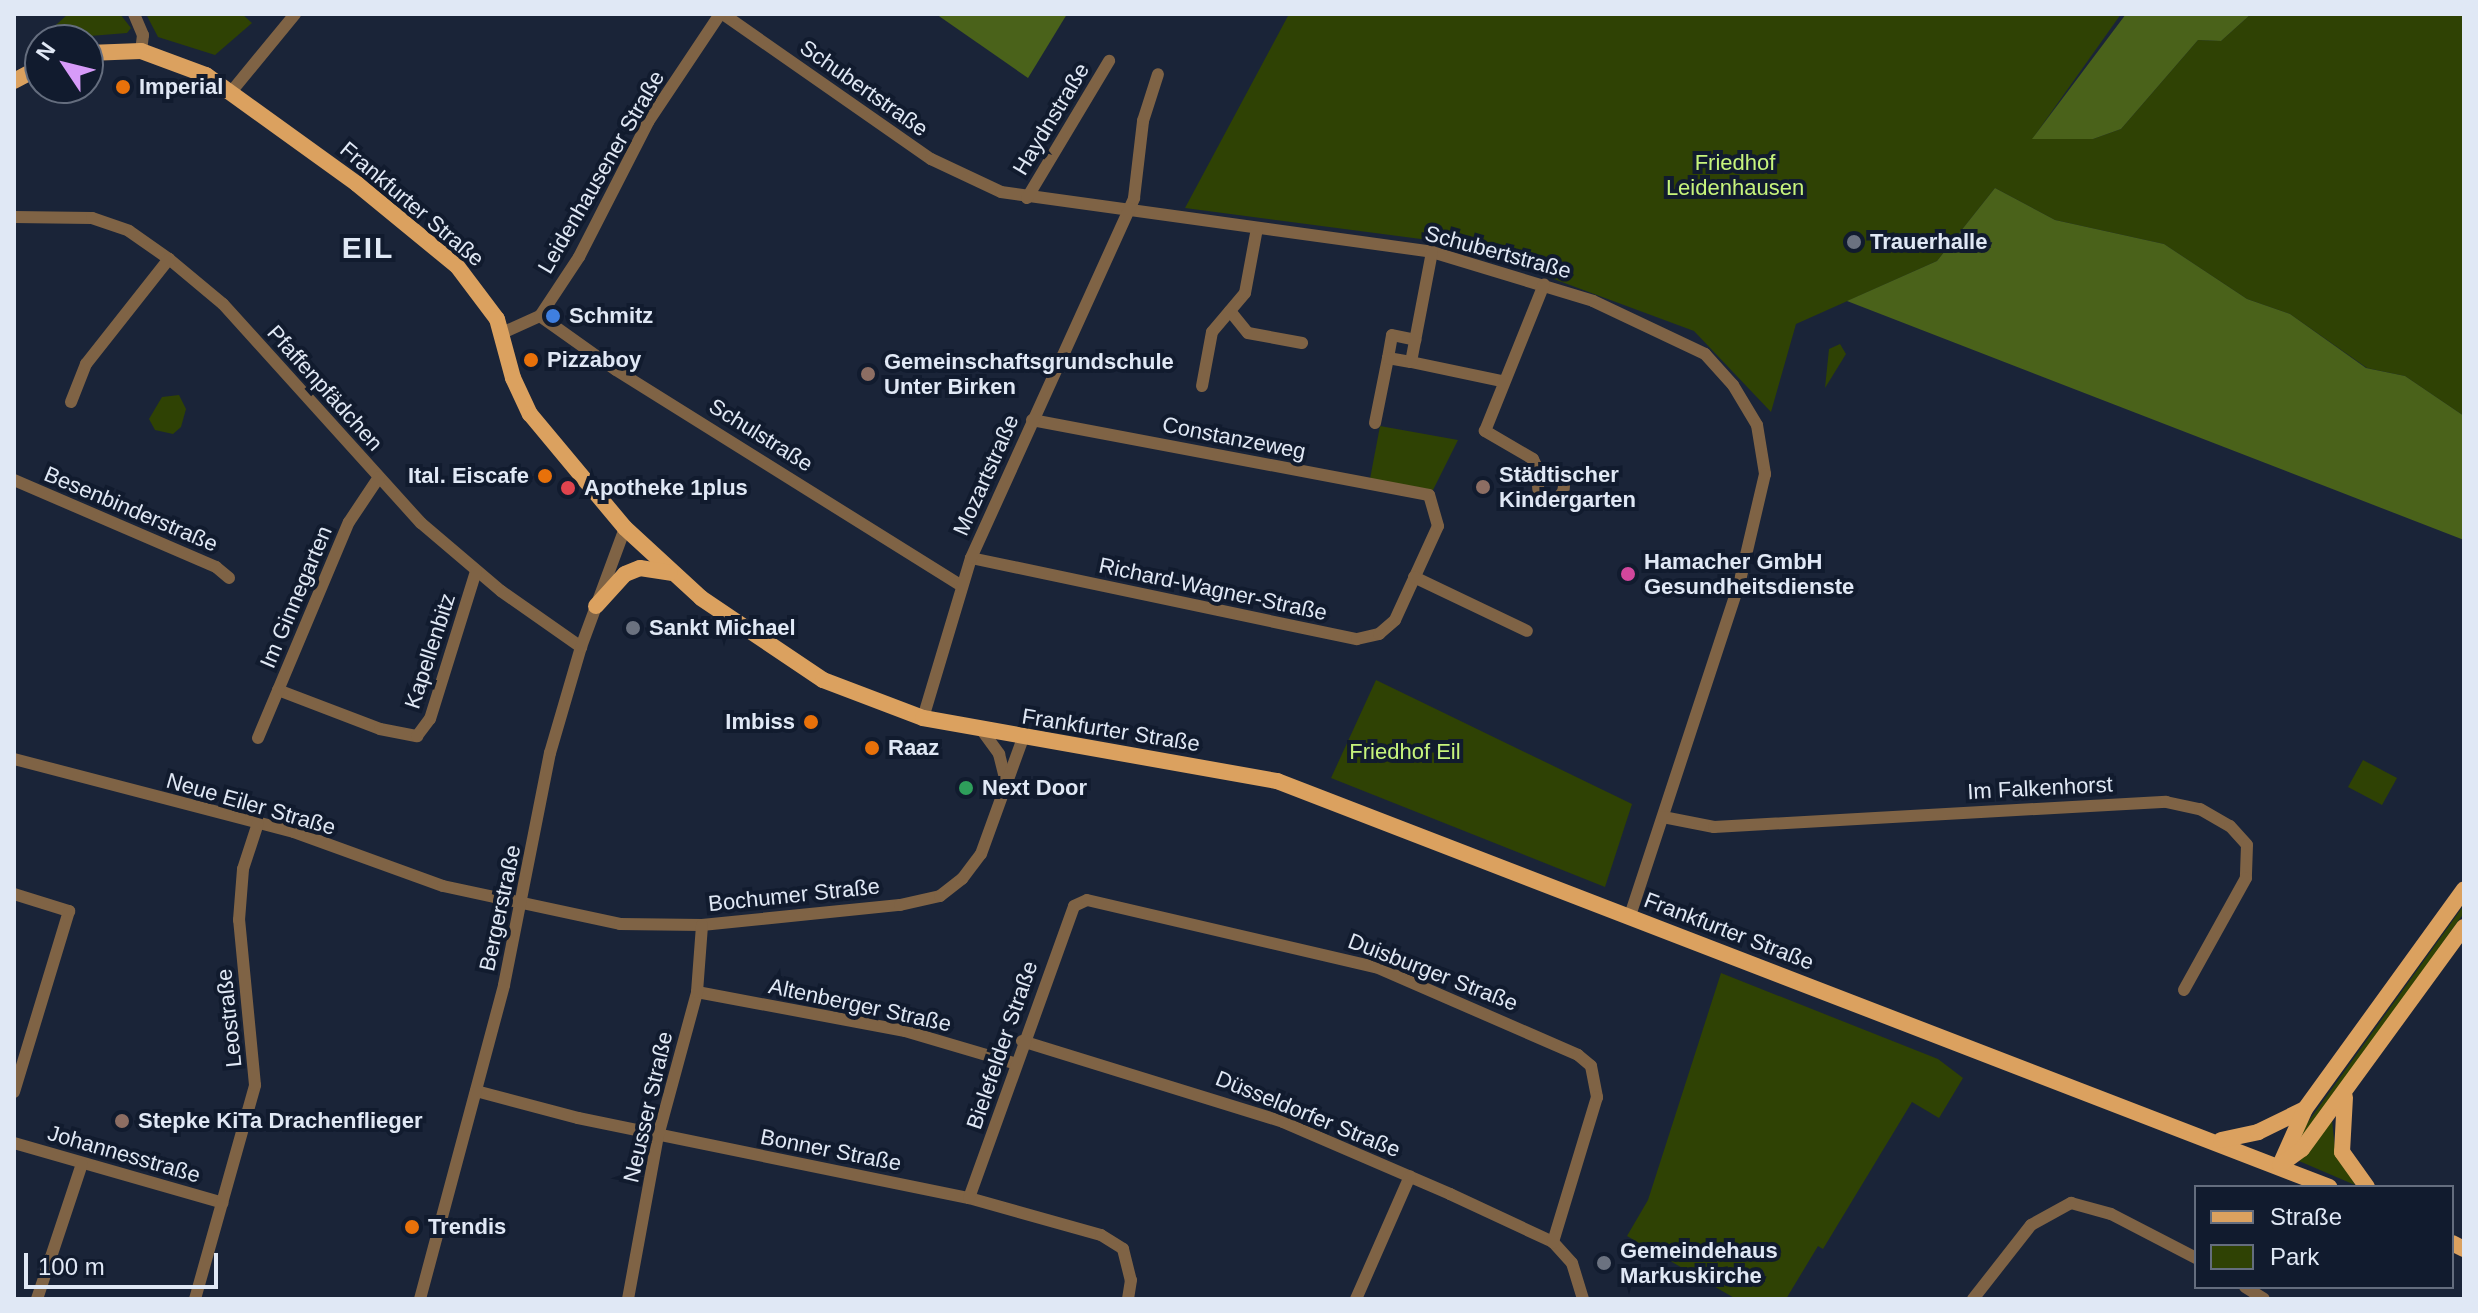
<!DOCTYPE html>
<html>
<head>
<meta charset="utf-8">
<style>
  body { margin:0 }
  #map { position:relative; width:2478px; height:1313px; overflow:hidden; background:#1a2438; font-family:Arial,sans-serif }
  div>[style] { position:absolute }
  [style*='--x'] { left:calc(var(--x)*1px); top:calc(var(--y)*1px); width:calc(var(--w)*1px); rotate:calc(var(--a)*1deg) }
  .green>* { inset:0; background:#2f4204 }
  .forest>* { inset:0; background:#4a621a }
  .minor>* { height:12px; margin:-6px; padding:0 6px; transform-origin:6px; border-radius:6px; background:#7f6345 }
  .minor>.ring { margin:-6px; padding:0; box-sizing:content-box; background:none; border:12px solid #7f6345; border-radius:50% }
  .major>* { height:16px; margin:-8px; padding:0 8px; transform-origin:8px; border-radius:8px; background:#dba15f }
  .dots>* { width:22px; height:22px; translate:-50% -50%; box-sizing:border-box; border:4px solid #111b2e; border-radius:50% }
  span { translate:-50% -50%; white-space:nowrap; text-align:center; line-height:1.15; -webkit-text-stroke:8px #111b2e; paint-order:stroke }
  .poi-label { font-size:22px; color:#e0e8f5; font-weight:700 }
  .left { translate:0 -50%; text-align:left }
  .right { translate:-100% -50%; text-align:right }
  .street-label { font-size:22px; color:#e0e8f5 }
  .park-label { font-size:22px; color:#c7f47c }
  .district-label { font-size:30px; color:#e0e8f5; font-weight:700; letter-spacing:2px }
  .frame { position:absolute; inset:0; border:16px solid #e0e8f5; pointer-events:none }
  .legend { position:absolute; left:2194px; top:1185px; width:260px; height:104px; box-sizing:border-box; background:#111b2e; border:2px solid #646d7e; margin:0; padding:10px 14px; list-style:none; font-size:24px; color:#e0e8f5 }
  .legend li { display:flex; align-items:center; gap:16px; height:40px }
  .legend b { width:40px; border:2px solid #646d7e }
  .north { position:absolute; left:24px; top:24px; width:80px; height:80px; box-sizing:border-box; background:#111b2e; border:2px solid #646d7e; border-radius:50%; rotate:305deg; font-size:22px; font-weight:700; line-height:32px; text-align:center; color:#e0e8f5 }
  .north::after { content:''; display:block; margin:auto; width:28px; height:36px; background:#d79bf9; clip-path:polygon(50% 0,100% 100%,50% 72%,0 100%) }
  .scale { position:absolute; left:24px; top:1253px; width:194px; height:36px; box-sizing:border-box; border:4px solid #e0e8f5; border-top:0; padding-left:10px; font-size:24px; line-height:28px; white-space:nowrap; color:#e0e8f5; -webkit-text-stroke:6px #111b2e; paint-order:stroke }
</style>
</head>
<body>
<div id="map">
  <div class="green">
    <i style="clip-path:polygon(68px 14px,120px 14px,131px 28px,127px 33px,40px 40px,40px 47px,36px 43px)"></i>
    <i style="clip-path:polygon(146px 14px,242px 14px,252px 23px,215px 55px,158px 37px)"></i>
    <i style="clip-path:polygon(1289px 14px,2121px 14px,2033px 138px,2093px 139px,2121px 129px,2198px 40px,2221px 41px,2251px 14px,2464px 14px,2464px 416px,2405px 376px,2367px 368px,2290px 314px,2247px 299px,2164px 244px,2055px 220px,1995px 188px,1937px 261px,1796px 324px,1771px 412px,1694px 331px,1459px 244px,1185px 208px)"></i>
    <i style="clip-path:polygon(1840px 344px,1846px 354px,1825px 388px,1829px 349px)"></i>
    <i style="clip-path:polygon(179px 395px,186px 409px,181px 427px,173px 434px,155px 430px,149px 419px,162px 397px)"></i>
    <i style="clip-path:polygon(1380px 426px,1458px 440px,1433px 490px,1370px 479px)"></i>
    <i style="clip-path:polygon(1376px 680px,1632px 804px,1605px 887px,1331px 778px)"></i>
    <i style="clip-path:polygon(2363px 760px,2397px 778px,2382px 805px,2348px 787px)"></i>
    <i style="clip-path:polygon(2464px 905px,2464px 913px,2297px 1146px,2293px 1143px)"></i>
    <i style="clip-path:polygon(1721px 973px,1938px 1059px,1963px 1078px,1939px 1118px,1912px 1102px,1823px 1249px,1818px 1246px,1786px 1299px,1736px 1299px,1627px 1236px,1648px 1200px)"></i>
    <i style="clip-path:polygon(2332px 1120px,2335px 1149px,2355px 1185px,2299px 1161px)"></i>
  </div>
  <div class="forest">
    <i style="clip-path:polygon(936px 14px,1067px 14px,1028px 78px)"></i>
    <i style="clip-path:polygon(2126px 14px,2251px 14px,2221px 41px,2198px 40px,2121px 129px,2093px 139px,2032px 139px)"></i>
    <i style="clip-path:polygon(1995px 188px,2055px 220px,2164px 244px,2247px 299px,2290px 314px,2366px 368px,2405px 376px,2464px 416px,2464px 540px,1847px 301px,1937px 261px)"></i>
  </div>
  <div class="minor">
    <i style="--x:134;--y:14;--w:23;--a:67"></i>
    <i style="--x:143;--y:35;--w:16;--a:97"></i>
    <i style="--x:723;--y:14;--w:254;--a:34.9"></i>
    <i style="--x:931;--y:159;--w:77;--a:25.2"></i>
    <i style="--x:1001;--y:192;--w:435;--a:7.9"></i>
    <i style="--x:1432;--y:252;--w:168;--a:16.9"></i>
    <i style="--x:1593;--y:301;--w:124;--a:25.3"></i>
    <i style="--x:1705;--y:354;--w:42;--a:47.9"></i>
    <i style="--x:1733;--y:385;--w:47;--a:59"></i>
    <i style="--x:1757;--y:425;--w:50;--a:80.7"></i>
    <i style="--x:1765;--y:474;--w:110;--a:103.2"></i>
    <i style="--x:1740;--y:581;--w:353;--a:108.2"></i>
    <i style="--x:231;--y:92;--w:101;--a:-50.6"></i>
    <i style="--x:1027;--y:198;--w:160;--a:-59.1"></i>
    <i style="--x:14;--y:217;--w:78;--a:0.7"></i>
    <i style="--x:92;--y:218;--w:39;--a:19"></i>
    <i style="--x:129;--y:231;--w:49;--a:35"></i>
    <i style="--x:169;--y:259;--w:70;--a:39.8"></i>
    <i style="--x:223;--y:304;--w:295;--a:47.9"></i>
    <i style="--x:421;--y:523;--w:105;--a:40.4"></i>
    <i style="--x:501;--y:591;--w:98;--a:35"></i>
    <i style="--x:1230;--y:311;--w:28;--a:51"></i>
    <i style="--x:1248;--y:333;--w:55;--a:10.5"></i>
    <i style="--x:540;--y:316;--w:93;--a:35.4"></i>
    <i style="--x:616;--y:370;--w:408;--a:32"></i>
    <i style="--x:502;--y:333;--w:42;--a:-24.1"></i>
    <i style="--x:540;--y:316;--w:71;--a:-56.5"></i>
    <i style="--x:579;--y:257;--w:152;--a:-62.9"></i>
    <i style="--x:648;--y:122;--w:130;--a:-56.3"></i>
    <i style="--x:1388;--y:358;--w:23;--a:-80"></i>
    <i style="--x:1392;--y:335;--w:24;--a:12"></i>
    <i style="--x:1411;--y:362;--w:93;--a:11.8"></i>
    <i style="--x:1202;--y:386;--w:55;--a:-79.5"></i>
    <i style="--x:1212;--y:332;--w:51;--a:-49.8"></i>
    <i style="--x:1245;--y:293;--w:66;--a:-79.5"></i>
    <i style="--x:71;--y:402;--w:41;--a:-68.5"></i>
    <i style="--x:86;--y:364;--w:134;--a:-51.7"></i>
    <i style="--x:1375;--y:423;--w:66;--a:-78.7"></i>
    <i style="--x:1388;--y:358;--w:23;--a:10"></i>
    <i style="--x:1411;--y:362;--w:112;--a:-79.2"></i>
    <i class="ring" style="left:1538px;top:473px;width:14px;height:14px"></i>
    <i style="--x:1542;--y:477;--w:20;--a:-117"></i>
    <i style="--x:1533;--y:459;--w:56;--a:-149.7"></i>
    <i style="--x:1485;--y:431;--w:158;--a:-68.1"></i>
    <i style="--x:14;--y:480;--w:220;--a:23.3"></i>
    <i style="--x:216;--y:567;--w:17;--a:40"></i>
    <i style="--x:971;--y:558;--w:394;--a:11.9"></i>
    <i style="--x:1357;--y:639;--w:23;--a:-13"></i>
    <i style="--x:1379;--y:634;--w:21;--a:-41"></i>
    <i style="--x:1395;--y:620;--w:103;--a:-65.4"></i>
    <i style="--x:1438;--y:526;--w:32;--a:-106"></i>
    <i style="--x:1429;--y:495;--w:404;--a:-169.3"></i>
    <i style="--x:1414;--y:577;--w:125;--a:25.5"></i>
    <i style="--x:278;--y:690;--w:109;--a:20.9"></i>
    <i style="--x:380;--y:729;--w:38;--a:11"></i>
    <i style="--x:417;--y:736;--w:21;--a:-53"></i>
    <i style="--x:430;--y:719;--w:155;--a:-72.7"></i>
    <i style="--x:923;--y:718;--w:167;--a:-73.3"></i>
    <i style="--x:971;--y:558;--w:395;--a:-65.6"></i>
    <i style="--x:1134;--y:198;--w:78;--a:-83.3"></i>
    <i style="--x:1143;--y:121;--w:49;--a:-72.3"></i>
    <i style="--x:981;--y:729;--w:31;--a:54"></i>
    <i style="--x:999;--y:754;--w:34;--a:76"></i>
    <i style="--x:258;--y:738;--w:234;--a:-67.2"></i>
    <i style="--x:349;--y:522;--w:54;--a:-56.3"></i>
    <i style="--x:14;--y:759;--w:289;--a:14.6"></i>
    <i style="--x:294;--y:832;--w:158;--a:19.9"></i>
    <i style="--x:443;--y:886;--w:181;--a:12.1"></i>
    <i style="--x:620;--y:924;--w:82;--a:0.7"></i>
    <i style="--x:702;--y:925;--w:199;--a:-5.8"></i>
    <i style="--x:900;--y:905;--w:41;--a:-12.7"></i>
    <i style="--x:940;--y:896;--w:28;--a:-38"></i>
    <i style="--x:962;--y:879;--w:31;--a:-53"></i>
    <i style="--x:981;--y:854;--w:123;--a:-70.1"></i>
    <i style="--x:1663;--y:817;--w:52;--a:11.1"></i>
    <i style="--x:1714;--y:827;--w:453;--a:-3.2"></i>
    <i style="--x:2166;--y:802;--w:35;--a:12"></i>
    <i style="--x:2200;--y:809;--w:34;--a:30"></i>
    <i style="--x:2230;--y:826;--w:25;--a:48"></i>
    <i style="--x:2247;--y:845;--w:33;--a:92"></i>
    <i style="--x:2246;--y:878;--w:128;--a:119"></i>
    <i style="--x:14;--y:894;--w:58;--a:17.2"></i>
    <i style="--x:69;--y:911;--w:189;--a:106.9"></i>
    <i style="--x:697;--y:992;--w:212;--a:10.6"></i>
    <i style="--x:905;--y:1031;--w:114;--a:16.4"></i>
    <i style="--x:1022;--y:1041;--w:273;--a:17.2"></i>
    <i style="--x:1283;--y:1122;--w:182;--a:23.3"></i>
    <i style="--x:1450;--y:1194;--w:114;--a:25"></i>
    <i style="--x:1553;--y:1242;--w:28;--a:48"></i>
    <i style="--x:1572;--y:1263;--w:38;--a:73"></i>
    <i style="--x:476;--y:1091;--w:106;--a:14.8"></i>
    <i style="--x:578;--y:1118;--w:399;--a:11.6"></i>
    <i style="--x:969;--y:1198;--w:137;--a:15.7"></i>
    <i style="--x:1101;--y:1235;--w:26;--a:32"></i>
    <i style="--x:1123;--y:1249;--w:32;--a:76"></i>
    <i style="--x:1131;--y:1280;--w:19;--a:99"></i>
    <i style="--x:14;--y:1143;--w:217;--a:16"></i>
    <i style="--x:969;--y:1198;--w:310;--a:-70.2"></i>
    <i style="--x:1074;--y:906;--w:14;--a:-25"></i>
    <i style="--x:1087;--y:900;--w:297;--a:13.1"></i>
    <i style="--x:1376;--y:967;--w:220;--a:23.5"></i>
    <i style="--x:1578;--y:1055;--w:17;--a:40"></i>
    <i style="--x:1591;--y:1066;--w:32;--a:79"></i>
    <i style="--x:1597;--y:1097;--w:152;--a:106.9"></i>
    <i style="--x:2245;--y:1287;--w:22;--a:32"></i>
    <i style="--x:37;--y:1299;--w:142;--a:-71.6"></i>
    <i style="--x:195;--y:1299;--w:222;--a:-74.3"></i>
    <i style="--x:255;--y:1085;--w:166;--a:-95.5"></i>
    <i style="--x:239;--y:920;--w:51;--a:-85.5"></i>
    <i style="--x:243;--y:869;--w:48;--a:-71.9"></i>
    <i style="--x:420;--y:1299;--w:325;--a:-75"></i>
    <i style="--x:504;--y:985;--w:237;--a:-78.8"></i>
    <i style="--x:550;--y:753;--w:110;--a:-73.7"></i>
    <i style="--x:581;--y:647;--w:127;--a:-69.7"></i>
    <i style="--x:628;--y:1299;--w:166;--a:-79.6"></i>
    <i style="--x:658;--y:1136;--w:149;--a:-74.8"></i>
    <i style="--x:697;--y:992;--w:67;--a:-85.7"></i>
    <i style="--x:1356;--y:1299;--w:134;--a:-66.3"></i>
    <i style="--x:1973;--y:1299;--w:94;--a:-51.9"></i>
    <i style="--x:2031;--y:1225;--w:46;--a:-28.8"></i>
    <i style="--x:2071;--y:1203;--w:41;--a:15.4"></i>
    <i style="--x:2111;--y:1214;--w:96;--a:27.4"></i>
  </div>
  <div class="major">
    <i style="--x:88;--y:53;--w:53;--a:-2.2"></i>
    <i style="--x:141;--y:51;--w:69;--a:20.3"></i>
    <i style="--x:206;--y:75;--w:186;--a:35.8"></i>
    <i style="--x:357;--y:184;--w:129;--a:39.4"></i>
    <i style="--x:457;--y:266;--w:66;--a:53"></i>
    <i style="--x:497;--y:319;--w:61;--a:74.8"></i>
    <i style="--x:513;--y:378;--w:40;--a:65"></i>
    <i style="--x:530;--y:414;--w:148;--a:50.2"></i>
    <i style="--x:625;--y:528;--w:103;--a:42.6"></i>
    <i style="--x:701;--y:598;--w:147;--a:33.9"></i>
    <i style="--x:823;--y:680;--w:107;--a:20.8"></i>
    <i style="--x:923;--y:718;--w:360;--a:10.1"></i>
    <i style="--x:1277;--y:781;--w:1128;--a:21.1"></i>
    <i style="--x:14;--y:81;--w:30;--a:-28"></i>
    <i style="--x:596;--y:606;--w:43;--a:-47.8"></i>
    <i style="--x:625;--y:574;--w:16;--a:-22"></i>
    <i style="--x:640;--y:568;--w:30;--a:9"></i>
    <i style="--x:2345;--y:1097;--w:55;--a:93.1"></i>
    <i style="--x:2342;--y:1152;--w:43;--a:54.5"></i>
    <i style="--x:2221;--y:1140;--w:38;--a:-12"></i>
    <i style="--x:2258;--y:1132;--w:50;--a:-26.1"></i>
    <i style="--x:2280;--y:1165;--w:61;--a:-65.9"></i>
    <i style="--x:2305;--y:1109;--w:271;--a:-54.1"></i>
    <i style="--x:2280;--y:1165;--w:27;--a:-36"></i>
    <i style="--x:2302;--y:1149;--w:275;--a:-53.9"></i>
    <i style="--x:2452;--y:1243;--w:13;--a:27"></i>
  </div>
  <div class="dots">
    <i style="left:123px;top:87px;background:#e8710a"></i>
    <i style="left:1854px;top:242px;background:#6b7280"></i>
    <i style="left:553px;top:316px;background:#3f7fe0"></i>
    <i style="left:531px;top:360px;background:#e8710a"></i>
    <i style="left:868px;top:374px;background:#8d6e63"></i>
    <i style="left:545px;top:476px;background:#e8710a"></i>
    <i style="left:1483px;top:487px;background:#8d6e63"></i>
    <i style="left:568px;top:488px;background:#e0444e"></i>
    <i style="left:1628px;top:574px;background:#d1479c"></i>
    <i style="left:633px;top:628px;background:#6b7280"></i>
    <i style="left:811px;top:722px;background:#e8710a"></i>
    <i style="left:872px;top:748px;background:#e8710a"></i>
    <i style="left:966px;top:788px;background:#2e9e5b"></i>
    <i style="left:122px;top:1121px;background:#8d6e63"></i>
    <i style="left:412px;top:1227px;background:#e8710a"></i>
    <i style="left:1604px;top:1263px;background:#6b7280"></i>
  </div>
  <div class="poi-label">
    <span class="left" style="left:139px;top:87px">Imperial</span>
    <span class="left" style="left:1870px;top:242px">Trauerhalle</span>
    <span class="left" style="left:569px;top:316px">Schmitz</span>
    <span class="left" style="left:547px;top:360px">Pizzaboy</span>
    <span class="left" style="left:884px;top:374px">Gemeinschaftsgrundschule<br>Unter Birken</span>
    <span class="left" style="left:1499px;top:487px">Städtischer<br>Kindergarten</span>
    <span class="right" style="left:529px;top:476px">Ital. Eiscafe</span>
    <span class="left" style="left:584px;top:488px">Apotheke 1plus</span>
    <span class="left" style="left:1644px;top:574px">Hamacher GmbH<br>Gesundheitsdienste</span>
    <span class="left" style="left:649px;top:628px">Sankt Michael</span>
    <span class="right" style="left:795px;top:722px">Imbiss</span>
    <span class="left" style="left:888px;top:748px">Raaz</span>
    <span class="left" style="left:982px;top:788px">Next Door</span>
    <span class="left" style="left:138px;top:1121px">Stepke KiTa Drachenflieger</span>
    <span class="left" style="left:428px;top:1227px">Trendis</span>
    <span class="left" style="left:1620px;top:1263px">Gemeindehaus<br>Markuskirche</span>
  </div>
  <div class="street-label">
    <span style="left:864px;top:88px;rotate:35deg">Schubertstraße</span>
    <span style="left:1051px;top:119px;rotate:-59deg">Haydnstraße</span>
    <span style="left:601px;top:172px;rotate:-60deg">Leidenhausener Straße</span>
    <span style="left:412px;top:204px;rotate:40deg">Frankfurter Straße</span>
    <span style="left:1498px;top:252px;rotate:15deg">Schubertstraße</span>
    <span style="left:325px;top:388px;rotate:48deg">Pfaffenpfädchen</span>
    <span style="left:761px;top:435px;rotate:32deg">Schulstraße</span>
    <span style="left:1234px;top:438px;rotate:11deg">Constanzeweg</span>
    <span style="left:986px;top:475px;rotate:-66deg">Mozartstraße</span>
    <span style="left:131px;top:509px;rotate:23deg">Besenbinderstraße</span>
    <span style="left:1213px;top:589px;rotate:12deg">Richard-Wagner-Straße</span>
    <span style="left:296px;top:597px;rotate:-67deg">Im Ginnegarten</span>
    <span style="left:430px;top:651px;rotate:-72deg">Kapellenbitz</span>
    <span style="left:1111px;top:730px;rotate:9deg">Frankfurter Straße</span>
    <span style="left:2040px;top:788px;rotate:-3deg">Im Falkenhorst</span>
    <span style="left:251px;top:804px;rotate:16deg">Neue Eiler Straße</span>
    <span style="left:794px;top:895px;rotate:-6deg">Bochumer Straße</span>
    <span style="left:500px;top:908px;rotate:-78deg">Bergerstraße</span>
    <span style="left:1729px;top:931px;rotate:21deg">Frankfurter Straße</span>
    <span style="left:1433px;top:972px;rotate:21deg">Duisburger Straße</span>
    <span style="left:860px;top:1005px;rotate:12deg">Altenberger Straße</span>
    <span style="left:229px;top:1018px;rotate:-96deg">Leostraße</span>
    <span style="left:1002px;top:1045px;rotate:-71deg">Bielefelder Straße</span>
    <span style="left:648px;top:1107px;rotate:-77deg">Neusser Straße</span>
    <span style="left:1308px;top:1114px;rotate:22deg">Düsseldorfer Straße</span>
    <span style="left:831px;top:1150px;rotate:11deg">Bonner Straße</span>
    <span style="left:124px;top:1154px;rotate:16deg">Johannesstraße</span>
  </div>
  <div class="park-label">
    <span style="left:1735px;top:175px">Friedhof<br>Leidenhausen</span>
    <span style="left:1405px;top:752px">Friedhof Eil</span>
  </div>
  <div class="district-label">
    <span style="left:368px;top:248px">EIL</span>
  </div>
  <div class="frame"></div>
  <ul class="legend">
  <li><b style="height:10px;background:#dba15f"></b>Straße</li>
  <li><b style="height:22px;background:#2f4204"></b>Park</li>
  </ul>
  <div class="north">N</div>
  <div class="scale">100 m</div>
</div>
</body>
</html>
